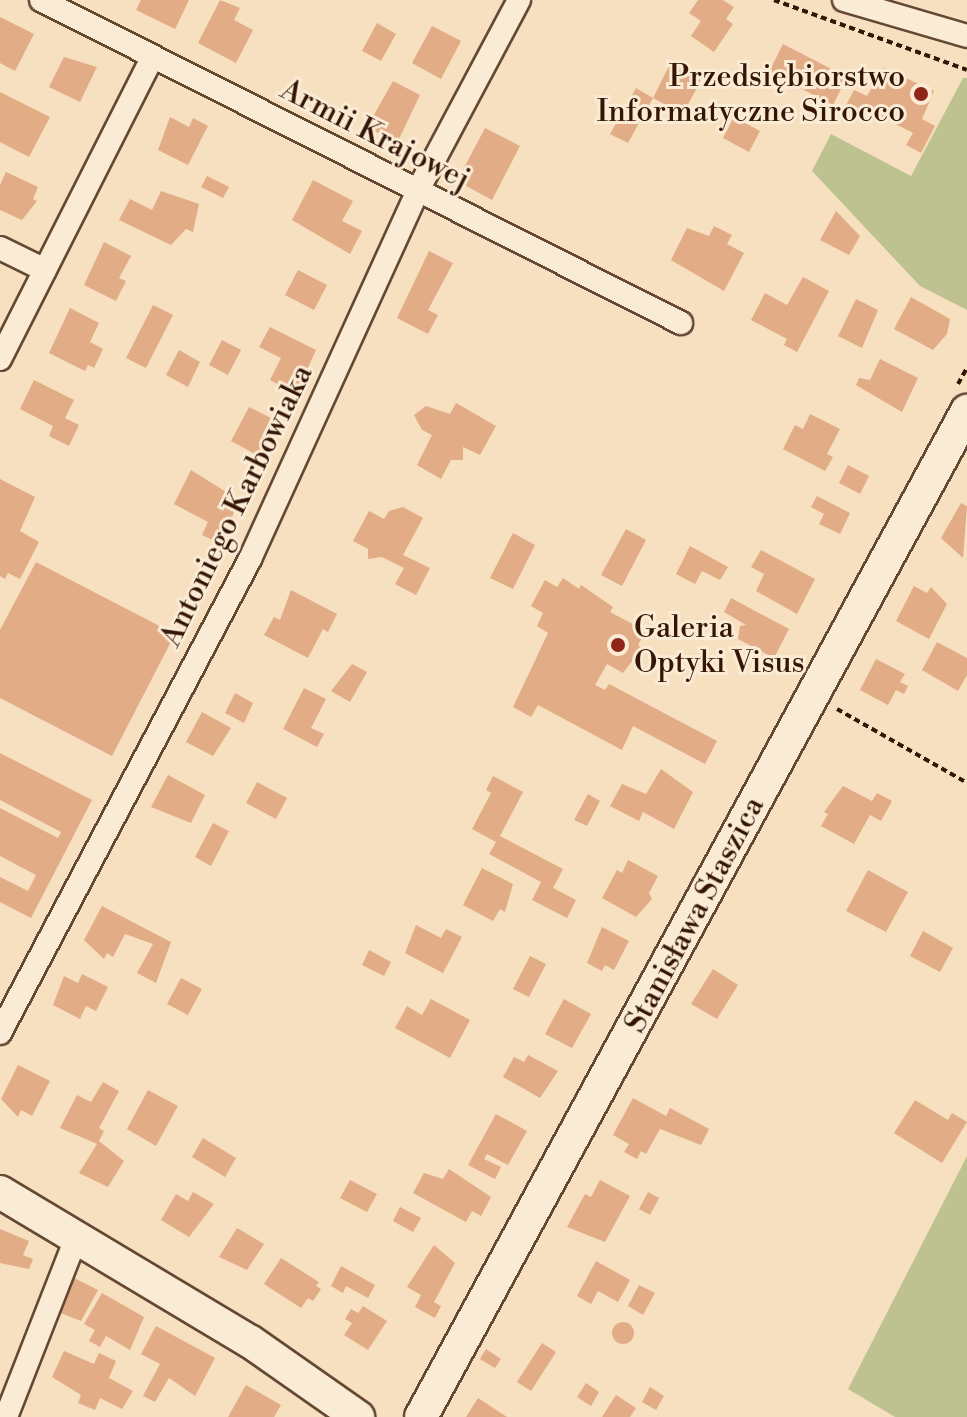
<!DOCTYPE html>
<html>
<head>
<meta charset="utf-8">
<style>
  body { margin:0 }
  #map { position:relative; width:967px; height:1417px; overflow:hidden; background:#f7e0bf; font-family:"Libre Bodoni",serif }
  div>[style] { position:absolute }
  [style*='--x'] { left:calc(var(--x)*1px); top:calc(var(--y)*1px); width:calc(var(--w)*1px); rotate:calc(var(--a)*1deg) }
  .green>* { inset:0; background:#bec291 }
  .building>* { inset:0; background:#e1ac86 }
  .round { border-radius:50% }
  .path>* { height:4px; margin-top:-2px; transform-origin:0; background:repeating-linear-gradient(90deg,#341506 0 6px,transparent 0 10px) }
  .roads { filter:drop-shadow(2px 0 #654834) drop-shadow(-2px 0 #654834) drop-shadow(0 2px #654834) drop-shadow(0 -2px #654834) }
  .street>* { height:22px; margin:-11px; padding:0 11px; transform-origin:11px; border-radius:11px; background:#faebd5 }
  .secondary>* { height:32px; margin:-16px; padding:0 16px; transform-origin:16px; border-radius:16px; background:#faebd5 }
  .dots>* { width:22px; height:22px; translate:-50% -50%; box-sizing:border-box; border:4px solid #faebd5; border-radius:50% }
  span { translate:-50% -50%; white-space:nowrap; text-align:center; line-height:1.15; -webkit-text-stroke:6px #faebd5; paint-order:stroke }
  .poi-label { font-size:30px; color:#341506 }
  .right { translate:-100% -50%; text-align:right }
  .left { translate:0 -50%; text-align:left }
  .street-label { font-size:30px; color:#341506 }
</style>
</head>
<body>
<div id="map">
  <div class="green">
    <i style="clip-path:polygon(963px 78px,967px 78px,967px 310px,920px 286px,812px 171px,831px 134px,911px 176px)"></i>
    <i style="clip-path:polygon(967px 1156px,967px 1417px,895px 1417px,848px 1389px)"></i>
  </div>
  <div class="building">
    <i style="clip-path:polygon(141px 0,189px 0,175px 29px,136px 10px)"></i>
    <i style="clip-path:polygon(220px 0,240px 8px,234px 20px,253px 30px,236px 63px,198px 43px)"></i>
    <i style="clip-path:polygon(698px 0,723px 0,734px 7px,726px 19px,733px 24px,714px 52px,691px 36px,701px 21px,689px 13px)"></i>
    <i style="clip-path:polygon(0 17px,34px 34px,15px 71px,0 63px)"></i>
    <i style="clip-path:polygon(377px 23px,396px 34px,381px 61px,362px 51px)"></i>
    <i style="clip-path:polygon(432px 26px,461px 41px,441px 79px,412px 63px)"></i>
    <i style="clip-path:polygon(783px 44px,847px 77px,833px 105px,769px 72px)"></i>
    <i style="clip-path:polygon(64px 57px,97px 67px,80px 102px,49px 87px)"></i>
    <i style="clip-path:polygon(670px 64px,701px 80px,683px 114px,653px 98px)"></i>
    <i style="clip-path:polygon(884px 68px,934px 91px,922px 119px,935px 126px,921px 153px,906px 145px,913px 133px,888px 120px,861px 109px,854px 122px,841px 115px,854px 90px,867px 96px)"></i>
    <i style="clip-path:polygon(393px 81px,420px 95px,397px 143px,367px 127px)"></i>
    <i style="clip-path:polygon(636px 88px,653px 98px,628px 143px,610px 134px)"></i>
    <i style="clip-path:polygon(0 92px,50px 117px,29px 157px,0 142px)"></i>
    <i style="clip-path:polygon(170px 117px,189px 127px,193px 118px,208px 126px,188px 165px,158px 150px)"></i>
    <i style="clip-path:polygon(734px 117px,760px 131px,749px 152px,723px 138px)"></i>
    <i style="clip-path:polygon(485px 128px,520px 146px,492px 200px,457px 181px)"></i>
    <i style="clip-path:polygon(6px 172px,38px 187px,33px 199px,37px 201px,22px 220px,0 210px,0 185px)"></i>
    <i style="clip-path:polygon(207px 176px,229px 187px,223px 198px,201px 187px)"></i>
    <i style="clip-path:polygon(313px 180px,353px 201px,342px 221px,362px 231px,350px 254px,292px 220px)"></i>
    <i style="clip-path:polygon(161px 191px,199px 204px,193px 232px,186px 229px,171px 245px,119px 220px,130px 199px,152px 210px)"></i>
    <i style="clip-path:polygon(836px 211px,860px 236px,849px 255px,820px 240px)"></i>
    <i style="clip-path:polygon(714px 226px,732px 235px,727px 244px,744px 253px,724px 291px,671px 260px,687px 228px,709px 236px)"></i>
    <i style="clip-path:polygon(104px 242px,131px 256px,119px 278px,126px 281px,116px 301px,84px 285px)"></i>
    <i style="clip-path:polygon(429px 251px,453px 263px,428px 310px,438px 315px,428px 334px,397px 318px)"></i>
    <i style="clip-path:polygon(298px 270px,327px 285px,314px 310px,285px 295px)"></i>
    <i style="clip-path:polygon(803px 277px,829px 291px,797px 352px,784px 345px,787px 339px,751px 320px,765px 293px,787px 305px)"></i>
    <i style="clip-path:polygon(911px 297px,950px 319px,947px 334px,933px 350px,894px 329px)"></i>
    <i style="clip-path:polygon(856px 299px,878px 310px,862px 348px,838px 336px)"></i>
    <i style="clip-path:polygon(153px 305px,173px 315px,146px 368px,126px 358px)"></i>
    <i style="clip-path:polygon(70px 308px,99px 323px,90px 342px,103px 349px,94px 368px,88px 365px,85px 371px,49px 353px)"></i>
    <i style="clip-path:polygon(270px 327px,316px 350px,296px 394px,270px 380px,281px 358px,259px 347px)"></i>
    <i style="clip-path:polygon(222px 340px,241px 350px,228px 375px,209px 365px)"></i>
    <i style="clip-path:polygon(179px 350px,200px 362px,188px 387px,166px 375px)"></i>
    <i style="clip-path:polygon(880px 359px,918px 378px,902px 412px,856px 385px,859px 378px,870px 380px)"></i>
    <i style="clip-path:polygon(34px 380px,74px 400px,65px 418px,79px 425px,69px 446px,49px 436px,53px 426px,20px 409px)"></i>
    <i style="clip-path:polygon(456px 403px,496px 426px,480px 455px,463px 447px,463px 460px,451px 460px,441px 479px,417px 465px,432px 435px,422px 430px,414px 415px,426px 406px,450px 414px)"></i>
    <i style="clip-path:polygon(249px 407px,277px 421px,259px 456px,231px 441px)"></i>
    <i style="clip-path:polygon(810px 414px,840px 429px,827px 454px,833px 457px,825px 471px,783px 449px,795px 425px,803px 429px)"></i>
    <i style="clip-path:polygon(848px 465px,869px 476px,860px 494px,839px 483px)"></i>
    <i style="clip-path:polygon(191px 470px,239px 500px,221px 544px,202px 535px,208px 522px,174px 504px)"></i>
    <i style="clip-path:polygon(0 479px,35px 497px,20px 531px,39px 542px,20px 579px,8px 573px,5px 579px,0 576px)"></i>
    <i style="clip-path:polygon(817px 496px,850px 513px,840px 534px,819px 524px,824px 514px,811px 507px)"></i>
    <i style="clip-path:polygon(961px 503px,967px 506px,963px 558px,941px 538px)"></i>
    <i style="clip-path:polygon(403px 507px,423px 518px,403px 555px,430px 568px,416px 595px,395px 584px,404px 568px,382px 557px,368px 559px,368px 549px,353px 541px,369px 511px,384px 519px,389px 511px)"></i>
    <i style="clip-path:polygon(626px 529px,646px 540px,622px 586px,601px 575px)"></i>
    <i style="clip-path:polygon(513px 533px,535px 545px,513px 589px,490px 578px)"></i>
    <i style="clip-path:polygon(690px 546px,728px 567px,720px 580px,702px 571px,695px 584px,676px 574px)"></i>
    <i style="clip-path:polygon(761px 550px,815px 579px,797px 614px,756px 591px,764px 574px,751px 567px)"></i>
    <i style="clip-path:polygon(36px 562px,175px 634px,112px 756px,0 698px,0 630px)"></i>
    <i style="clip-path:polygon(563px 578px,579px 589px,581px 585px,613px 607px,610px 612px,646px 631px,638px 645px,642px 648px,623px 673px,607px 664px,595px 685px,605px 690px,609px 684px,717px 741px,705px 764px,633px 726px,622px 750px,538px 705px,531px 717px,513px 707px,548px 633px,537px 626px,543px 613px,531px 606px,545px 580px,557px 587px)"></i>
    <i style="clip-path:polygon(914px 586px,927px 593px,931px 587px,947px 604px,929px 639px,896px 621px)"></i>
    <i style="clip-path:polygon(291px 590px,337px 614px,328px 632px,323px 629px,308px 658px,264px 635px,274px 617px,280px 620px)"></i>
    <i style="clip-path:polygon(731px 598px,789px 629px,774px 658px,738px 639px,740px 626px,746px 625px,724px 612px)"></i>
    <i style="clip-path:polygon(937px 642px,967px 658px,967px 675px,958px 691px,922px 670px)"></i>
    <i style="clip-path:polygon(876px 659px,905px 674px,900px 682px,908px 686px,904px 694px,896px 690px,888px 705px,860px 690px)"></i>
    <i style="clip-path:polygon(352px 664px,367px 672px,350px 702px,331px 691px)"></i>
    <i style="clip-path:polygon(304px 688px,326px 699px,311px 728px,324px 734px,317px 747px,283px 729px)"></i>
    <i style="clip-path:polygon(235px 693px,253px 703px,244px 723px,225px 713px)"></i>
    <i style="clip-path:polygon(202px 712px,231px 728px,213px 756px,186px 742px)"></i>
    <i style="clip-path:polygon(0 753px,92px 800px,31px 918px,0 902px,0 877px,28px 891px,36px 875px,0 856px,0 808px,58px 838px,61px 832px,0 800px)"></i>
    <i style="clip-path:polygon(661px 769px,693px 792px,674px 829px,643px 812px,639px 821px,610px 806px,622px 784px,646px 794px)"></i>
    <i style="clip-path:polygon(168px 775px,205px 795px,191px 823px,151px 807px)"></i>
    <i style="clip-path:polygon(493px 776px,523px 792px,500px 836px,563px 869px,553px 888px,576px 900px,567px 918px,532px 900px,541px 882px,489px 854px,496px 842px,472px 829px,491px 793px,486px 790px)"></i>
    <i style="clip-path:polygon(257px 782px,287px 798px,276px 819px,246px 803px)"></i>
    <i style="clip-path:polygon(843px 786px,872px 801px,877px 793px,892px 801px,881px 821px,870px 815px,854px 844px,821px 826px,828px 814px,824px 812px)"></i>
    <i style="clip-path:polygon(588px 794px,600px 801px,587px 826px,574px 820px)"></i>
    <i style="clip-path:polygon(213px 823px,229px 831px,211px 866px,195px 857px)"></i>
    <i style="clip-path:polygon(628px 860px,658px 876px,649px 893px,652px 899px,636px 917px,602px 898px,617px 870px,622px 873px)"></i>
    <i style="clip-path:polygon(482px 868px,513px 884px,505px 912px,500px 909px,493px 921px,463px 905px)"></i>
    <i style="clip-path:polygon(868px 870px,908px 892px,886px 932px,846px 911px)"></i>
    <i style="clip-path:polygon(102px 906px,171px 942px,156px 983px,137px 973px,153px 944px,125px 934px,113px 957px,107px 953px,104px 959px,84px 940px)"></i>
    <i style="clip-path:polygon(416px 925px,441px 938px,446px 929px,462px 937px,443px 973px,405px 953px)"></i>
    <i style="clip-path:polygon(602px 927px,629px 941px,614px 970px,605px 965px,602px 971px,587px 963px)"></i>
    <i style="clip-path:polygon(923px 931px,953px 948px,940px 972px,910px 956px)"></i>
    <i style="clip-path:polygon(369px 950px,391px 962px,384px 976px,362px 965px)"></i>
    <i style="clip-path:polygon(530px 956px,546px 964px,529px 997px,513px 989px)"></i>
    <i style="clip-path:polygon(713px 969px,738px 985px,717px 1019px,691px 1004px)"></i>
    <i style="clip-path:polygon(82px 974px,108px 987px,96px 1011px,86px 1006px,80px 1019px,53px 1005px,64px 976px,78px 983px)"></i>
    <i style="clip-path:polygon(181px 978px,202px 989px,188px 1015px,167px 1004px)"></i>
    <i style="clip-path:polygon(431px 999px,470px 1020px,450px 1058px,395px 1028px,407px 1006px,422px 1015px)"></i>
    <i style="clip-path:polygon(564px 999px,591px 1014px,572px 1048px,545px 1034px)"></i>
    <i style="clip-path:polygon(528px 1055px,558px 1071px,540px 1098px,503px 1077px,514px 1057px,524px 1062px)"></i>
    <i style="clip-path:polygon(18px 1065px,50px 1081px,32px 1116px,21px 1110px,18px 1117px,1px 1099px)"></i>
    <i style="clip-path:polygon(103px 1082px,119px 1091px,99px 1128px,104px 1131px,99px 1141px,124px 1161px,108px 1187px,79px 1173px,97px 1144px,60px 1128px,77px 1095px,91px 1102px)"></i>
    <i style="clip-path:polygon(148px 1090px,178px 1106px,156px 1146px,127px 1129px)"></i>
    <i style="clip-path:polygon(633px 1098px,666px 1116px,670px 1108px,709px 1129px,701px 1145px,660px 1129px,646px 1154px,641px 1151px,637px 1159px,624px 1152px,629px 1144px,613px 1135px)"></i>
    <i style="clip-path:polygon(915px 1100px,948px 1120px,952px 1113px,967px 1122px,942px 1163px,894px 1133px)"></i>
    <i style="clip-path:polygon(496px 1114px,527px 1131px,508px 1165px,487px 1154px,484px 1159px,501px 1167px,495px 1179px,468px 1165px)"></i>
    <i style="clip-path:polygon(203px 1138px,236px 1158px,225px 1177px,192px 1157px)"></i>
    <i style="clip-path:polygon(449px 1169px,491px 1197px,481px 1216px,472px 1211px,466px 1222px,413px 1193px,424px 1173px,443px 1179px)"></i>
    <i style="clip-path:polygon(350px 1180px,377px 1194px,367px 1212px,340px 1198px)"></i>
    <i style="clip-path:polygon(600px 1180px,630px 1196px,605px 1242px,567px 1227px,585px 1194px,591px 1197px)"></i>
    <i style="clip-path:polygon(193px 1192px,214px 1204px,189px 1237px,161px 1220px,176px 1194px,188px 1201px)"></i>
    <i style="clip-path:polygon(648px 1192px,659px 1198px,650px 1215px,639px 1209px)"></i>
    <i style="clip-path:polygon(400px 1207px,421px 1218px,413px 1232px,393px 1221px)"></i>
    <i style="clip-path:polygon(237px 1228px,264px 1244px,247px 1270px,219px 1257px)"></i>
    <i style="clip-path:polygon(0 1229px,29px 1241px,23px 1255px,33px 1259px,29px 1269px,0 1263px)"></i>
    <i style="clip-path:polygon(434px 1245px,455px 1263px,434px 1302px,441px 1306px,435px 1318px,415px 1307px,421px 1295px,407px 1287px)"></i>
    <i style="clip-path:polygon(281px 1258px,319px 1282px,316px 1286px,321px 1289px,313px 1301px,308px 1298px,301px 1308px,264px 1284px)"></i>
    <i style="clip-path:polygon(596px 1261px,630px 1280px,618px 1302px,598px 1291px,591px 1304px,577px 1296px)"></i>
    <i style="clip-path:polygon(341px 1266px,375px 1285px,368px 1298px,346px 1286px,343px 1293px,331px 1286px)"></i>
    <i style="clip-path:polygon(72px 1277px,98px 1290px,81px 1321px,58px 1312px)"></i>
    <i style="clip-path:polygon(639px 1285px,655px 1293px,643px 1315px,628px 1306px)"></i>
    <i style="clip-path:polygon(102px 1293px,144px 1317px,130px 1350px,106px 1336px,100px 1347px,89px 1341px,95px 1330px,84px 1324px)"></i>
    <i style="clip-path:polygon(363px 1306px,387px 1321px,368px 1350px,344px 1335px,352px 1323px,345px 1319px,351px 1309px,358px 1313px)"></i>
    <i class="round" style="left:612px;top:1322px;width:22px;height:22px"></i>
    <i style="clip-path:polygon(156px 1326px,215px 1358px,195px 1396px,169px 1378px,155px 1402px,143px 1396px,160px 1364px,141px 1354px)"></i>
    <i style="clip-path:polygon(542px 1343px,556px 1352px,531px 1391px,517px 1382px)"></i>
    <i style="clip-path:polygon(486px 1349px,501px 1359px,495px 1368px,480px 1359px)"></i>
    <i style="clip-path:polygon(64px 1351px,94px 1364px,99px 1353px,116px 1361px,109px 1378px,133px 1391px,122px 1409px,100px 1398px,95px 1410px,78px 1403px,81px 1395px,52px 1377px)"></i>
    <i style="clip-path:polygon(586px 1383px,599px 1392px,591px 1406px,577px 1397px)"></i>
    <i style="clip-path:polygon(246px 1385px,281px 1405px,274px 1417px,228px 1417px)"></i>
    <i style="clip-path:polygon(650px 1387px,664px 1396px,656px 1410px,642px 1402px)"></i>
    <i style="clip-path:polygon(616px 1395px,636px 1408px,630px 1417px,602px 1417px)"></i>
    <i style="clip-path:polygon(478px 1398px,507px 1417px,466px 1417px)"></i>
  </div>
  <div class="path">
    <i style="--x:774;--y:0;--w:205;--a:19.9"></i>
    <i style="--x:958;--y:384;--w:18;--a:-61"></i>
    <i style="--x:837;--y:709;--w:150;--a:29.6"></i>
  </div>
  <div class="roads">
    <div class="street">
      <i style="--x:41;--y:0;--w:717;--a:26.78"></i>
      <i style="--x:844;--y:0;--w:128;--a:16.3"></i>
      <i style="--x:0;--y:248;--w:50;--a:26.1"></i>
      <i style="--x:0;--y:359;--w:339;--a:-63.2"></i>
      <i style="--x:0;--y:1033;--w:536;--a:-62.19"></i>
      <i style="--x:250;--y:559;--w:405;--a:-65.5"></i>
      <i style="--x:418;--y:190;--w:215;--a:-62"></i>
      <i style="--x:6;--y:1417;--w:194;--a:-68.6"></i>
    </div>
    <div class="secondary">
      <i style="--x:0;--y:1192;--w:292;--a:30.9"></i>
      <i style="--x:251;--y:1342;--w:131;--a:35"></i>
      <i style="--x:421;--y:1417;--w:1145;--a:-61.51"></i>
    </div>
  </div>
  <div class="dots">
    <i style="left:921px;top:94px;background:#8f2418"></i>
    <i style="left:618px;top:645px;background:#8f2418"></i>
  </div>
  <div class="poi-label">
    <span class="right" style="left:905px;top:94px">Przedsiębiorstwo<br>Informatyczne Sirocco</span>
    <span class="left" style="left:634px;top:645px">Galeria<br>Optyki Visus</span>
  </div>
  <div class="street-label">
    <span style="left:375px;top:135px;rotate:27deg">Armii Krajowej</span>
    <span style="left:237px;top:506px;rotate:-64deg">Antoniego Karbowiaka</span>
    <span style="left:695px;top:915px;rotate:-62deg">Stanisława Staszica</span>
  </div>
</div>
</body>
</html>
